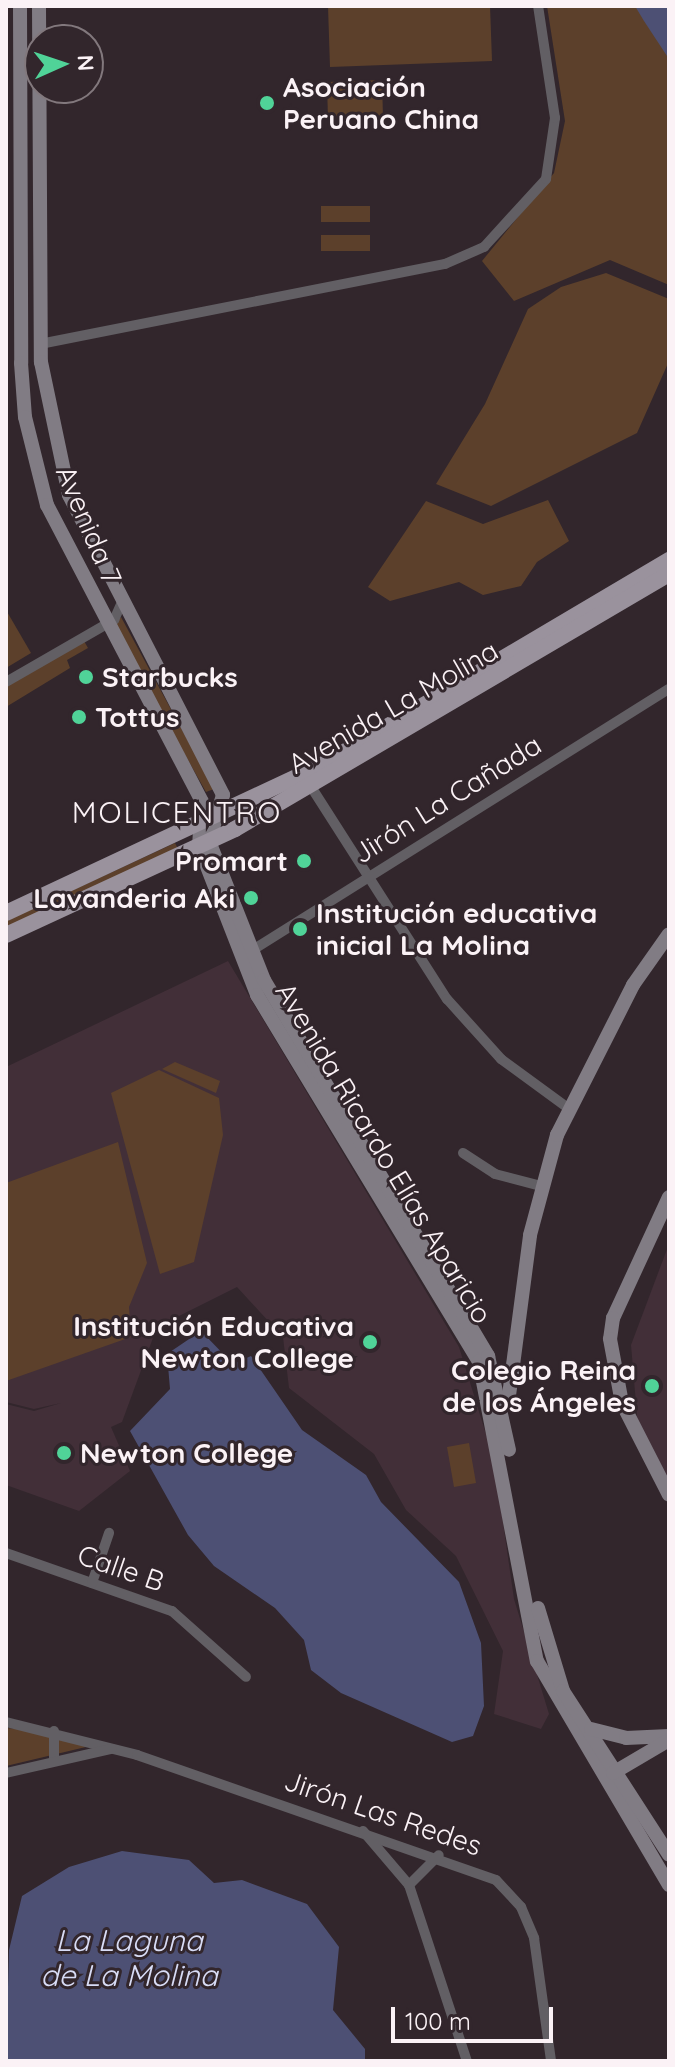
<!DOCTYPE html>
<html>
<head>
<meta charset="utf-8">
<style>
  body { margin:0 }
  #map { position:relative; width:675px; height:2067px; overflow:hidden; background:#32262c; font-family:Quicksand,sans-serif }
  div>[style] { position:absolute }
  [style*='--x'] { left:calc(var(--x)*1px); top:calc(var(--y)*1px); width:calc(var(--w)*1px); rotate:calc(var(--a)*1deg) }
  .built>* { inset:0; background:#422f38 }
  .green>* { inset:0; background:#5c402b }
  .water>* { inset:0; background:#4d5074 }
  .street>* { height:10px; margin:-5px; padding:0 5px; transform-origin:5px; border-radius:5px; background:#625f64 }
  .secondary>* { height:14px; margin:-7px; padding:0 7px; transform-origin:7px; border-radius:7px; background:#817c84 }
  .primary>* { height:16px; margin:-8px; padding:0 8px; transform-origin:8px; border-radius:8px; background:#9a929d }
  .dots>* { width:22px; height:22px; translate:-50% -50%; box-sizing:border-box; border:4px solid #32262c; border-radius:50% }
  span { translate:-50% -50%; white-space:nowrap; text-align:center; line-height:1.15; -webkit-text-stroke:6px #32262c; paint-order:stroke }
  .poi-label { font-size:28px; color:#fbf2f6; font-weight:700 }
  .left { translate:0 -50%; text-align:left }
  .right { translate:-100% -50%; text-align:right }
  .street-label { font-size:28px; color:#fbf2f6 }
  .neighbourhood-label { font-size:30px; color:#fbf2f6; letter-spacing:2px }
  .water-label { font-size:30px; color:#d8dcf6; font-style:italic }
  .frame { position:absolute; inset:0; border:8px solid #fbf2f6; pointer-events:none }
  .north { position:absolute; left:24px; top:24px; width:80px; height:80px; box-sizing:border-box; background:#32262c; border:2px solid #82787d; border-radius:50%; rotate:87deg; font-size:22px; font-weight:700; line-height:32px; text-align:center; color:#fbf2f6 }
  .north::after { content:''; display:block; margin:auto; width:28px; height:36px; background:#50d398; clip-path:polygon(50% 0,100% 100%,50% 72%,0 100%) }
  .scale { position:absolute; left:391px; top:2007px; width:162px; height:36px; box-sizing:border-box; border:4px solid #fbf2f6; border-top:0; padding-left:10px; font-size:24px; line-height:28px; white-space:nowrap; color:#fbf2f6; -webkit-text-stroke:6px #32262c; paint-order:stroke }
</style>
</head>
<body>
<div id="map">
  <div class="built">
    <i style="clip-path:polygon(228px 961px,459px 1347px,494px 1460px,514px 1599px,549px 1714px,541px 1729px,494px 1714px,503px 1651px,456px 1556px,406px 1510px,374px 1454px,289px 1388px,283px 1337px,237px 1287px,157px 1327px,122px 1422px,111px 1427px,130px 1471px,79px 1511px,6px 1485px,6px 1404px,34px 1411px,61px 1403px,34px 1409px,6px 1402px,6px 1067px)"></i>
    <i style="clip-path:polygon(669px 1244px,669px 1484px,638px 1427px,631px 1345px)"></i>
  </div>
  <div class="green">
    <i style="clip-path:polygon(328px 6px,490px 6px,492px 61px,330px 67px)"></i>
    <i style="clip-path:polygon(547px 6px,669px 6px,669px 285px,610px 260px,514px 301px,482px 261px,554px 173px,565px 121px)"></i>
    <i style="clip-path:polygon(382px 80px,383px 118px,328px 120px,327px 82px)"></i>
    <i style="clip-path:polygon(321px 206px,370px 206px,370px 222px,321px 222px)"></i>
    <i style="clip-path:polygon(321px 235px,370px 235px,370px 251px,321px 251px)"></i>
    <i style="clip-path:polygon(606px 273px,669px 299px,669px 361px,637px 433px,491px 506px,436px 484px,485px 404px,528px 309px,561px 287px)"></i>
    <i style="clip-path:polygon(548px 500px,569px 541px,537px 562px,521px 586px,483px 595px,459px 582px,390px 601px,368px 587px,426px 501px,483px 524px)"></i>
    <i style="clip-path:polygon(6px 610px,31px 653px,6px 668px)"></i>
    <i style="clip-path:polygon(121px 617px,214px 789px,206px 792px,113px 627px)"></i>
    <i style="clip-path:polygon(84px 641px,88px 648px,67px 660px,70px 668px,6px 707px,6px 687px)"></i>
    <i style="clip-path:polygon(175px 843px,178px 849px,6px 927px,6px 921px)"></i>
    <i style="clip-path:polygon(175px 1062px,220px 1081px,216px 1093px,162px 1069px)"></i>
    <i style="clip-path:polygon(159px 1070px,219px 1098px,223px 1135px,194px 1262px,160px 1274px,111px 1093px)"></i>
    <i style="clip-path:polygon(118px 1142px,147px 1263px,129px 1307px,131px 1337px,6px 1381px,6px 1183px)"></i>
    <i style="clip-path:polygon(469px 1443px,476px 1483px,454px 1487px,447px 1447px)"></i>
    <i style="clip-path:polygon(6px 1728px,18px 1729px,90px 1746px,6px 1766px)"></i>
  </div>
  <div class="water">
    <i style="clip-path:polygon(635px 6px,669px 6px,669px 59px,644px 21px)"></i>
    <i style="clip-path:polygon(201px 1331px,233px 1364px,251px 1356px,302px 1430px,366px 1475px,381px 1502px,459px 1582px,481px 1643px,484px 1706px,473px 1736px,452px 1742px,341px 1693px,311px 1670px,304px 1640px,275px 1608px,214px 1566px,188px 1535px,130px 1431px,170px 1389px,167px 1354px)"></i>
    <i style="clip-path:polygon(122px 1851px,189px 1860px,214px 1883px,242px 1880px,307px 1904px,339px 1947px,333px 2010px,365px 2049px,365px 2061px,6px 2061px,9px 1950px,22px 1896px,69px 1867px)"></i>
  </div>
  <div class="street">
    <i style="--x:40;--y:344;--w:413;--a:-11.2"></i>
    <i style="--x:445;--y:264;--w:43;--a:-23.6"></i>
    <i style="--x:484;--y:247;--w:92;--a:-47.6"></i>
    <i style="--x:546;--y:179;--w:62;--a:-81.6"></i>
    <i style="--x:555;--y:118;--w:113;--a:-98.6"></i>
    <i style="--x:6;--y:682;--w:125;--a:-29.9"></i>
    <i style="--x:114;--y:620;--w:17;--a:-66"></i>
    <i style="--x:308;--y:782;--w:258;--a:57.4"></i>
    <i style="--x:447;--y:999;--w:81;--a:48"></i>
    <i style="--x:501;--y:1059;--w:83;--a:36.2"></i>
    <i style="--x:251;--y:951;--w:493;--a:-32.1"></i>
    <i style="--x:463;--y:1153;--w:38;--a:33"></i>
    <i style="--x:495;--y:1174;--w:48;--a:14.6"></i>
    <i style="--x:6;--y:1553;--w:176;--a:19.3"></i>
    <i style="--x:172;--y:1611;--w:99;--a:41.7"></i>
    <i style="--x:92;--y:1583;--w:53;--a:-71.2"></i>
    <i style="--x:6;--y:1722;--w:135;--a:14.1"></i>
    <i style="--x:137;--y:1755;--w:380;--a:19.2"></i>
    <i style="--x:496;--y:1880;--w:37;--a:47"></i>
    <i style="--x:521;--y:1907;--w:34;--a:67"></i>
    <i style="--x:534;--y:1938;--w:124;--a:82.1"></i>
    <i style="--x:54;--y:1731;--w:28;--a:90"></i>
    <i style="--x:6;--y:1773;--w:108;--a:-12.9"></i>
    <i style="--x:363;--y:1831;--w:71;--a:49.6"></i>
    <i style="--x:409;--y:1885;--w:185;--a:71.8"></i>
    <i style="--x:409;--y:1885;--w:42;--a:-45"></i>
  </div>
  <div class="secondary">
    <i style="--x:20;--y:6;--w:357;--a:89.8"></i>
    <i style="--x:21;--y:363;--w:54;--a:85.8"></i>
    <i style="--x:25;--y:417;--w:91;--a:76"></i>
    <i style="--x:47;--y:505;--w:335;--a:62.4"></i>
    <i style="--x:202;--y:802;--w:44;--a:93.9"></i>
    <i style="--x:199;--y:846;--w:160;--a:68.7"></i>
    <i style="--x:257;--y:995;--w:428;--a:58.8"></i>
    <i style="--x:479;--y:1361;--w:306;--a:79.1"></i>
    <i style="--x:537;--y:1661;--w:260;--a:59.5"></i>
    <i style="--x:39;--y:6;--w:356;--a:89.7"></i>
    <i style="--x:41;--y:362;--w:136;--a:78.1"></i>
    <i style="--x:69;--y:495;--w:337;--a:62.8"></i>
    <i style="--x:223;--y:795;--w:48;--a:106.9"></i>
    <i style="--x:209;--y:841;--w:149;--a:68.4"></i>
    <i style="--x:264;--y:980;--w:438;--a:59.2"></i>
    <i style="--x:488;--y:1356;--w:96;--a:77.4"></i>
    <i style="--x:669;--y:1197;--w:133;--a:114.8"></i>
    <i style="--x:613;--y:1318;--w:21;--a:98"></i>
    <i style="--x:610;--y:1339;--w:65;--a:79.4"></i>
    <i style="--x:622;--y:1403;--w:103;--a:62.9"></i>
    <i style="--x:508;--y:1403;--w:169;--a:-82.5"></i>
    <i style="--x:530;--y:1235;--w:104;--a:-74.9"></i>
    <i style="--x:557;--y:1135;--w:168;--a:-63.1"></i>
    <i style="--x:633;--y:985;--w:62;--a:-54.8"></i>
    <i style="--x:538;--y:1608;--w:87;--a:73.2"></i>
    <i style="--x:563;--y:1691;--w:195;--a:57.1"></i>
    <i style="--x:591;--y:1729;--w:36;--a:14"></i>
    <i style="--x:626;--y:1738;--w:43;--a:-2.7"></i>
    <i style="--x:613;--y:1773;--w:65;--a:-30.5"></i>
  </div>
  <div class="primary">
    <i style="--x:6;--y:913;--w:351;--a:-25.1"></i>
    <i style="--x:324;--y:764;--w:401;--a:-30.6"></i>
    <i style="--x:6;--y:935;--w:252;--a:-24.8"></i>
    <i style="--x:235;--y:829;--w:503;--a:-30.44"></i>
  </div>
  <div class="dots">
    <i style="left:267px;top:103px;background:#50d398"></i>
    <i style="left:86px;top:677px;background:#50d398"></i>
    <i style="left:79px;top:717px;background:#50d398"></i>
    <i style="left:304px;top:861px;background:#50d398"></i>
    <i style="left:251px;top:898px;background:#50d398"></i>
    <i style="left:300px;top:929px;background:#50d398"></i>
    <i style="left:370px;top:1342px;background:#50d398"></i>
    <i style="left:652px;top:1386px;background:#50d398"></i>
    <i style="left:64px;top:1453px;background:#50d398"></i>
  </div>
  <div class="poi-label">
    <span class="left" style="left:283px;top:103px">Asociación<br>Peruano China</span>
    <span class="left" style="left:102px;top:677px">Starbucks</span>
    <span class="left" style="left:95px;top:717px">Tottus</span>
    <span class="right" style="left:288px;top:861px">Promart</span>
    <span class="right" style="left:235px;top:898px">Lavanderia Aki</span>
    <span class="left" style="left:316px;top:929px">Institución educativa<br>inicial La Molina</span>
    <span class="right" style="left:354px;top:1342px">Institución Educativa<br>Newton College</span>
    <span class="right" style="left:636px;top:1386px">Colegio Reina<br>de los Ángeles</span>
    <span class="left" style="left:80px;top:1453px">Newton College</span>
  </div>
  <div class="street-label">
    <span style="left:89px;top:525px;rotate:67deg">Avenida 7</span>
    <span style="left:393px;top:707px;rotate:-30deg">Avenida La Molina</span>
    <span style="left:447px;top:799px;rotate:-32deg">Jirón La Cañada</span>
    <span style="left:384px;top:1153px;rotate:59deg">Avenida Ricardo Elías Aparicio</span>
    <span style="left:121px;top:1568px;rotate:19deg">Calle B</span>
    <span style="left:383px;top:1813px;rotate:19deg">Jirón Las Redes</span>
  </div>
  <div class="neighbourhood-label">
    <span style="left:177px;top:812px">MOLICENTRO</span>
  </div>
  <div class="water-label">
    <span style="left:129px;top:1957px">La Laguna<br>de La Molina</span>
  </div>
  <div class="frame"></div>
  <div class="north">N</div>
  <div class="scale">100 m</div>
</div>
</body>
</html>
